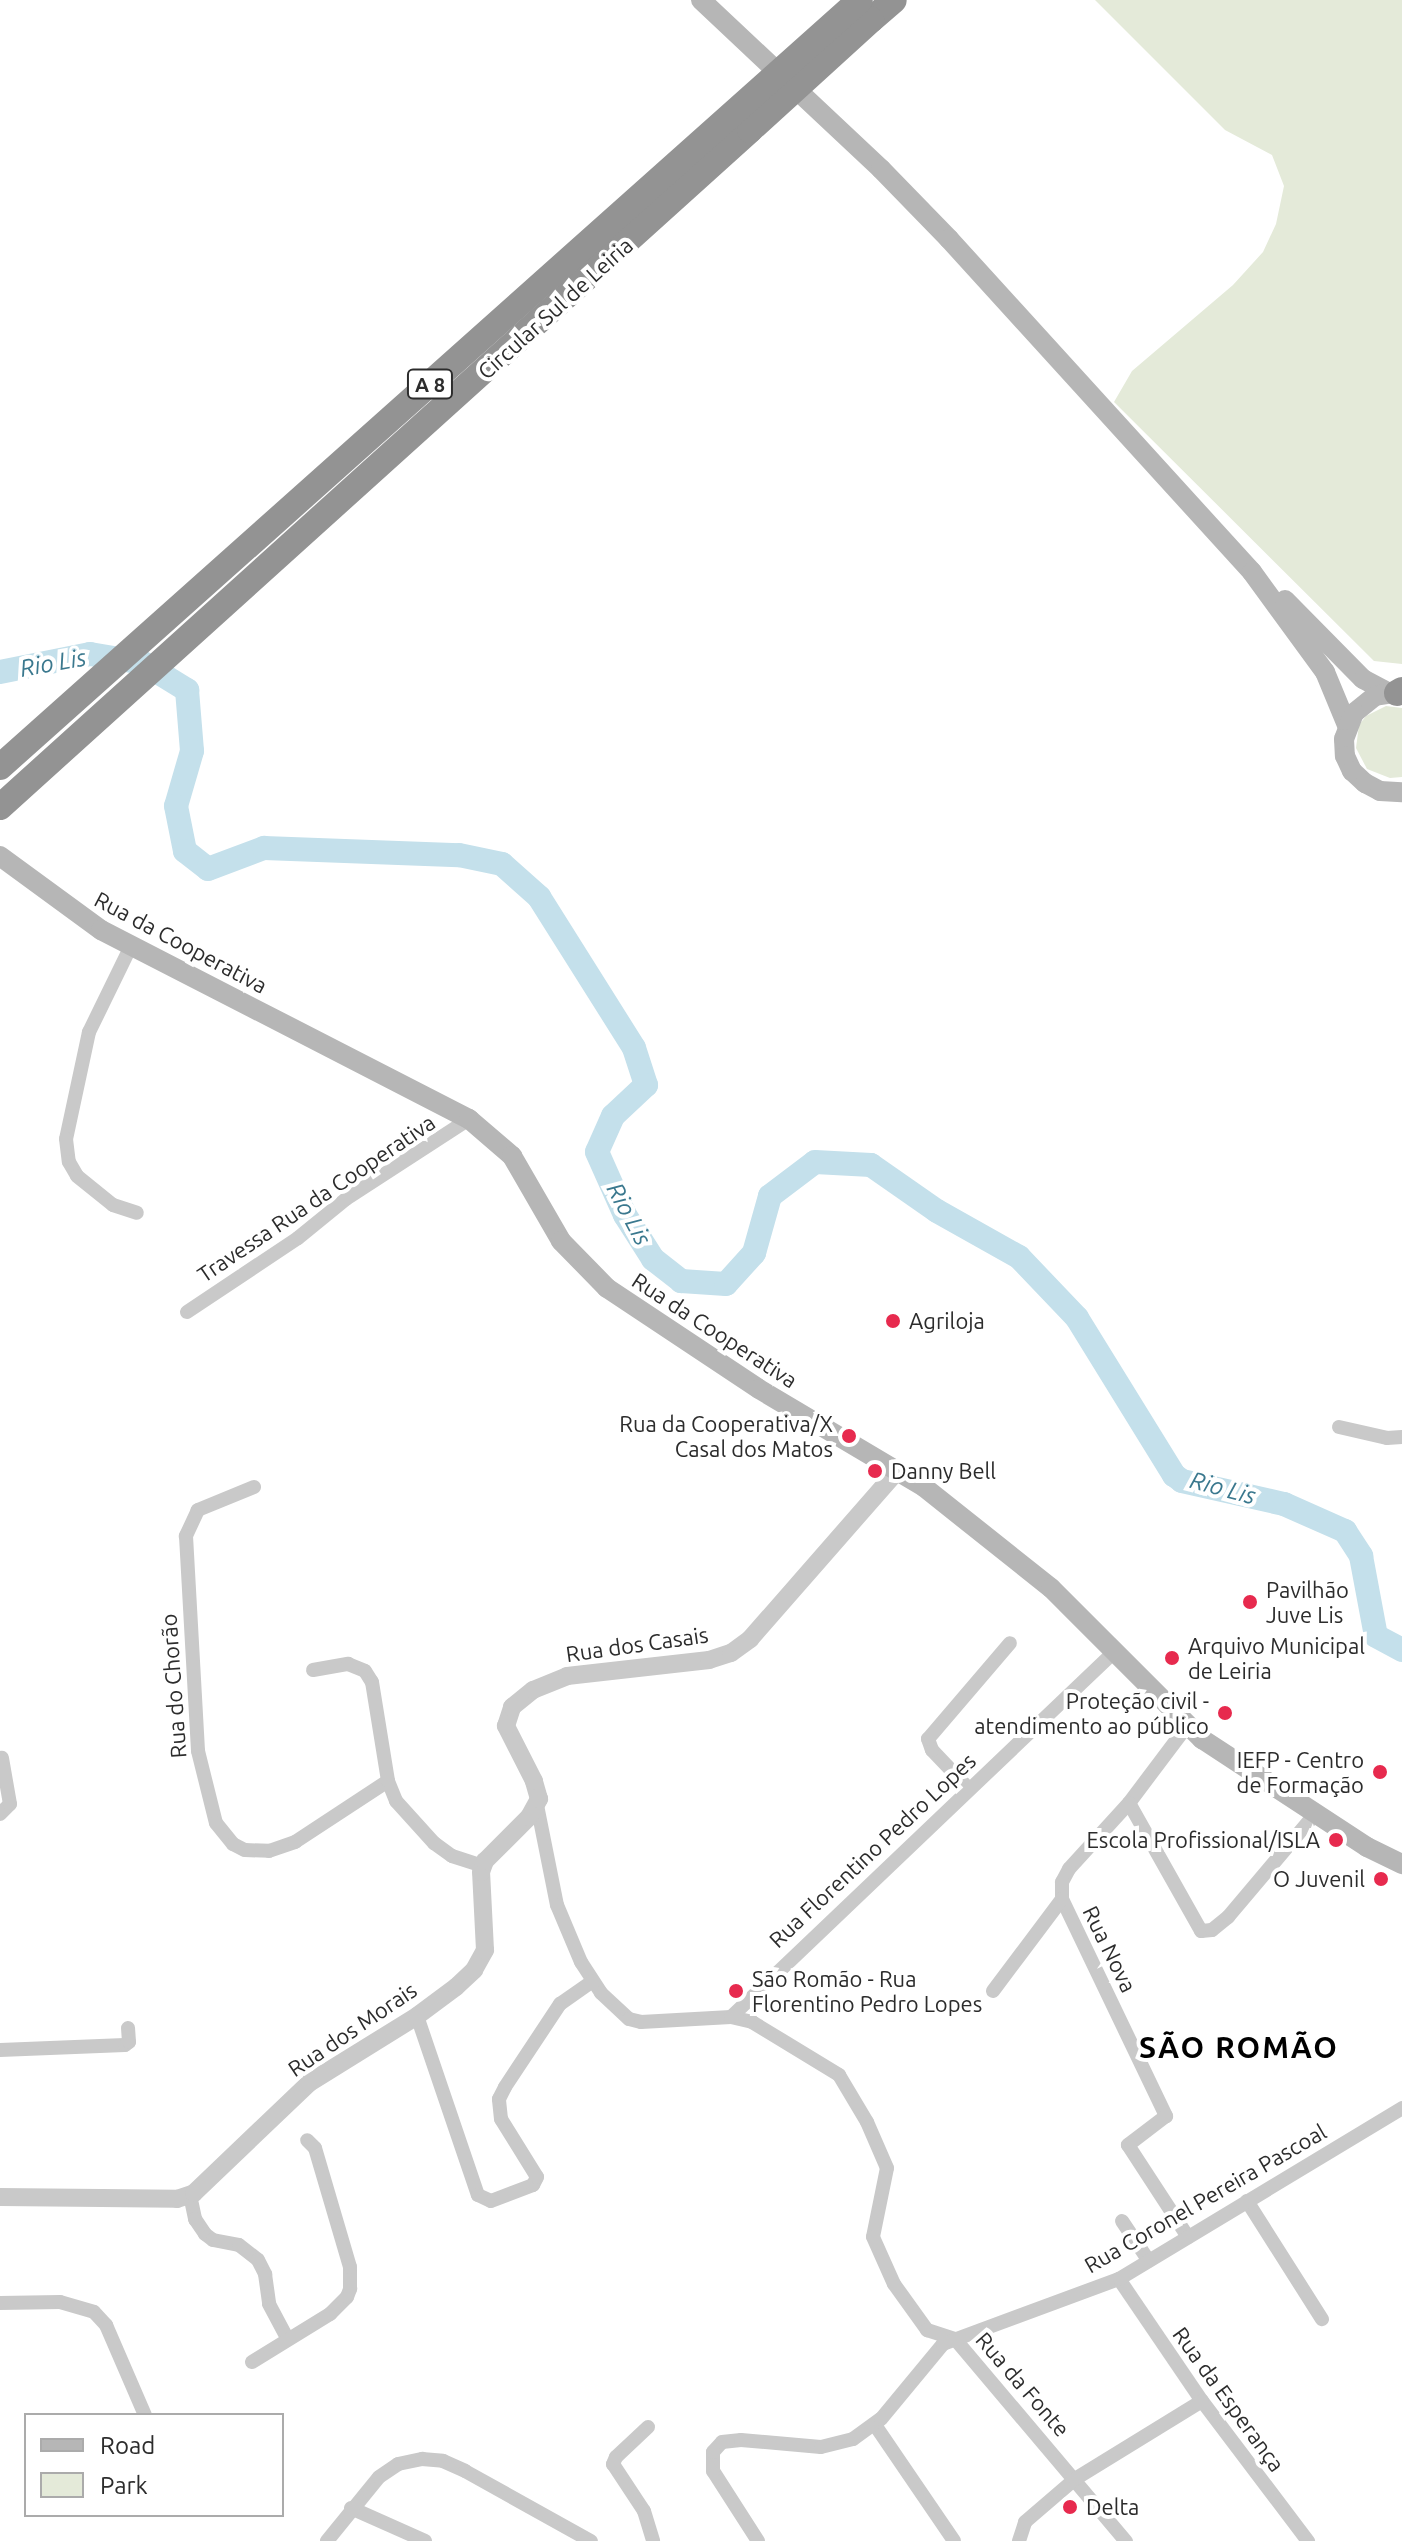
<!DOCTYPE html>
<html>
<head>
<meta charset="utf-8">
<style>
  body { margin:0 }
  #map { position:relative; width:1402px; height:2541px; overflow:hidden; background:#fff; font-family:Ubuntu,sans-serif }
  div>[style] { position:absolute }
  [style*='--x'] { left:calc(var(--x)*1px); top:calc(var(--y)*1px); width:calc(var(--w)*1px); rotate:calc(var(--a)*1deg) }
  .green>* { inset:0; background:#e4ead9 }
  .river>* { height:24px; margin:-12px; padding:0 12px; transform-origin:12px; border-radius:12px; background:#c4e0eb }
  .minor>* { height:14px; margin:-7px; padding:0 7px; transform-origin:7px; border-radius:7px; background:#c9c9c9 }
  .tertiary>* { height:18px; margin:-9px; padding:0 9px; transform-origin:9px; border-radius:9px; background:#c9c9c9 }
  .secondary>* { height:20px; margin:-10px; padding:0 10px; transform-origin:10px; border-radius:10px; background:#b6b6b6 }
  .motorway>* { height:26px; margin:-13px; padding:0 13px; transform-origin:13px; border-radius:13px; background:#939393 }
  .motorway-bridge>* { height:26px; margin:-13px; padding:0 13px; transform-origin:13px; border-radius:13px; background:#939393 }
  .dots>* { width:22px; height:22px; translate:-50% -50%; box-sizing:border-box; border:4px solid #fff; border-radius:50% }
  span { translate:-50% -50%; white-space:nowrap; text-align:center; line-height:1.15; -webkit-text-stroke:8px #fff; paint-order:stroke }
  .shield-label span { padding:2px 6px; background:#fff; border:2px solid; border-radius:6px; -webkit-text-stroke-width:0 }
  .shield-label { font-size:20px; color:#2c2c2c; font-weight:700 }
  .street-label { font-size:22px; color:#2c2c2c }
  .poi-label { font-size:22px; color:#2c2c2c }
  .left { translate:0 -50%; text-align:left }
  .right { translate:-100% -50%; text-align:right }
  .water-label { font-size:24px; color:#3a788e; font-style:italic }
  .district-label { font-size:30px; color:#000; font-weight:700; letter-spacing:2px }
  .legend { position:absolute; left:24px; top:2413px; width:260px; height:104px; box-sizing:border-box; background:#fff; border:2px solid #ababab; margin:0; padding:10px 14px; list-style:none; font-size:24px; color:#2c2c2c }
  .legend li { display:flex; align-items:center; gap:16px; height:40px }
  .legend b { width:40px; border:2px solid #ababab }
</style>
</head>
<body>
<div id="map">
  <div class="green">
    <i style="clip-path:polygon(1095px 0,1402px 0,1402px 664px,1374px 661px,1114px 402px,1132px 371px,1233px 285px,1263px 252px,1276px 224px,1284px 186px,1272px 155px,1225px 130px)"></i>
    <i style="clip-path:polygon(1386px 706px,1402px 708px,1402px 777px,1390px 778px,1367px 769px,1356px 748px,1359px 725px,1366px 716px)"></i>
  </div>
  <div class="river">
    <i style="--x:0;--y:672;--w:92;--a:-11.3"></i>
    <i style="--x:90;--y:654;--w:54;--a:9.6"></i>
    <i style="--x:143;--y:663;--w:52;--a:31.5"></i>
    <i style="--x:187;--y:690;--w:61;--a:85.3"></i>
    <i style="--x:192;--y:751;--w:57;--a:106.2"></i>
    <i style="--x:176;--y:806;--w:46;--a:78.7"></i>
    <i style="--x:185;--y:851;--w:29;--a:38"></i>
    <i style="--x:208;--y:869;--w:60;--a:-20.6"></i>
    <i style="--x:264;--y:848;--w:195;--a:2.1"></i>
    <i style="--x:459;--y:855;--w:44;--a:11.8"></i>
    <i style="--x:502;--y:864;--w:50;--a:41.7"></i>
    <i style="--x:539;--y:897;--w:178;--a:57.8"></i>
    <i style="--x:634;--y:1048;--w:39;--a:72"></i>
    <i style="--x:646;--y:1085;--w:45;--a:136.8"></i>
    <i style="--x:613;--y:1116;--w:39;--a:114"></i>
    <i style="--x:597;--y:1152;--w:69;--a:66"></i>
    <i style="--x:625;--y:1215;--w:52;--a:57.5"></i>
    <i style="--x:653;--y:1259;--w:36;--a:38"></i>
    <i style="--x:681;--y:1281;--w:45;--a:3.8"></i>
    <i style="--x:726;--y:1284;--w:42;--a:-47.9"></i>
    <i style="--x:754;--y:1253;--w:59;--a:-74.3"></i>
    <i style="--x:770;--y:1196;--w:56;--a:-37.1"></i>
    <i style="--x:815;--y:1162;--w:56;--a:3.1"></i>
    <i style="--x:871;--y:1165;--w:80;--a:34.9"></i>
    <i style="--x:937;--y:1211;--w:94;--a:29.3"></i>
    <i style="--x:1019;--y:1257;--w:84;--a:46.4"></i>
    <i style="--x:1077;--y:1318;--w:185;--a:58.3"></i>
    <i style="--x:1174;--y:1475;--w:10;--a:37"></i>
    <i style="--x:1182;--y:1481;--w:105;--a:12.7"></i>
    <i style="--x:1284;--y:1504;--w:67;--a:23.9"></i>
    <i style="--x:1345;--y:1531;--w:30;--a:57"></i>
    <i style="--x:1361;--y:1556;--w:81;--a:79.4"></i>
    <i style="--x:1376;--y:1636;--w:30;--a:28"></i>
  </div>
  <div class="minor">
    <i style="--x:131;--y:946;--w:96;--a:116"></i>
    <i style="--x:89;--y:1032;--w:109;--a:102.1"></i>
    <i style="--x:66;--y:1139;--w:23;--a:83"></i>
    <i style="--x:69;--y:1162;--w:16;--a:60"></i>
    <i style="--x:77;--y:1176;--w:46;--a:38.9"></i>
    <i style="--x:113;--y:1205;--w:25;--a:18"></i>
    <i style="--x:187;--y:1312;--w:133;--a:-33.7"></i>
    <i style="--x:298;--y:1238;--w:62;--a:-39.1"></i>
    <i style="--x:346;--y:1199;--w:147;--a:-33"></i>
    <i style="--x:1339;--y:1427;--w:49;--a:12.9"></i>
    <i style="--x:1387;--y:1438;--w:15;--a:-4"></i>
    <i style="--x:254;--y:1487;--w:61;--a:157.7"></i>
    <i style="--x:198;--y:1510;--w:29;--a:115"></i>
    <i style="--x:186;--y:1536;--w:215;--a:86.8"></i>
    <i style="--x:198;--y:1751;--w:74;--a:76"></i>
    <i style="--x:216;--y:1823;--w:27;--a:51"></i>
    <i style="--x:233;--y:1844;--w:13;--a:27"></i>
    <i style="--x:245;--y:1850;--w:24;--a:2"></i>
    <i style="--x:269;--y:1851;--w:28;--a:-19"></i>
    <i style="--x:295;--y:1842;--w:111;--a:-33.3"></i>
    <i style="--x:388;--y:1781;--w:22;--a:68"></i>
    <i style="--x:396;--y:1801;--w:57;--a:47.9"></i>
    <i style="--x:434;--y:1843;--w:22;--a:36"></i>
    <i style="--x:452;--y:1856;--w:33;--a:18"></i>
    <i style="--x:313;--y:1670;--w:36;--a:-10"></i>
    <i style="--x:348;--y:1664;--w:18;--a:22"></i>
    <i style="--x:365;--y:1671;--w:13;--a:58"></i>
    <i style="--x:372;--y:1682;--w:100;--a:80.8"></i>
    <i style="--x:1187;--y:1726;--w:96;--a:127"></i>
    <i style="--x:1129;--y:1803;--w:147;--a:60.6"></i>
    <i style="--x:1201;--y:1931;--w:11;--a:-5"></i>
    <i style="--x:1212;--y:1930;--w:21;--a:-39"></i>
    <i style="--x:1228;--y:1917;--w:136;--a:-49.8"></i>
    <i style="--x:969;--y:1789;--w:54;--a:-133.5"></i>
    <i style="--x:932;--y:1750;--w:12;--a:-110"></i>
    <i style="--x:928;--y:1739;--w:126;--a:-49.5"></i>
    <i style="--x:1129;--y:1803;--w:89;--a:132.3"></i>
    <i style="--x:1069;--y:1869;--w:15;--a:118"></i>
    <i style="--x:1062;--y:1882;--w:17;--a:90"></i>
    <i style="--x:1062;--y:1899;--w:241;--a:64.4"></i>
    <i style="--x:1166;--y:2116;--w:48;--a:142.7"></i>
    <i style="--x:1128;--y:2145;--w:110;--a:56.9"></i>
    <i style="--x:537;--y:1805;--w:102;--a:78.7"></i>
    <i style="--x:557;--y:1905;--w:62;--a:67.2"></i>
    <i style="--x:581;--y:1962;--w:37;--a:57"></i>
    <i style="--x:601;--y:1993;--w:38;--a:43"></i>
    <i style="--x:629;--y:2019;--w:12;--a:14"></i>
    <i style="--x:641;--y:2022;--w:90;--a:-3.2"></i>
    <i style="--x:731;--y:2017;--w:22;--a:13"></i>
    <i style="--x:752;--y:2022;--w:102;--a:31.3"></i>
    <i style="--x:839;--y:2075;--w:55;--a:59.2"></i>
    <i style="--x:867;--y:2122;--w:50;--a:66.5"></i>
    <i style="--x:887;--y:2168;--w:70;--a:101.5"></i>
    <i style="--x:873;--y:2237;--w:51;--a:65.9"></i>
    <i style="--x:894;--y:2284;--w:57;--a:54.3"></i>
    <i style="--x:927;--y:2330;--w:29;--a:18"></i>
    <i style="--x:955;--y:2339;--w:265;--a:49.8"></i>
    <i style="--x:0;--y:1814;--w:14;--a:-45"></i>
    <i style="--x:10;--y:1804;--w:47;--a:-99.9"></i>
    <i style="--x:993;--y:1991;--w:115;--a:-53.1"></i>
    <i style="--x:417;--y:2016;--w:189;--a:71.2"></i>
    <i style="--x:478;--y:2195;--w:14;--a:25"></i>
    <i style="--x:491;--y:2201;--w:45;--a:-20.9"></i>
    <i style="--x:533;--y:2185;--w:9;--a:-63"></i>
    <i style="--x:537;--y:2177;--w:68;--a:-121.8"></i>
    <i style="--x:501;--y:2119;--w:20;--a:-96"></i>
    <i style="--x:499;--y:2099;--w:13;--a:-63"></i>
    <i style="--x:505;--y:2087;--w:100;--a:-56.5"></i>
    <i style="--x:560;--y:2004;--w:39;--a:-35"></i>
    <i style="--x:731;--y:2017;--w:529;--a:-43.62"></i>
    <i style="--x:0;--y:2050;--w:125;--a:-2.3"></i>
    <i style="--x:125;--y:2045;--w:5;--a:-37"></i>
    <i style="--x:129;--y:2042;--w:14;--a:-94"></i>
    <i style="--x:190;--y:2195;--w:25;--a:78"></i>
    <i style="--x:195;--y:2219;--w:18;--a:56"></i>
    <i style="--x:205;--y:2234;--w:10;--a:37"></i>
    <i style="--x:213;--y:2240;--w:26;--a:11"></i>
    <i style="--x:239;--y:2245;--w:24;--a:38"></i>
    <i style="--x:258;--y:2260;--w:16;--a:63"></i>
    <i style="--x:265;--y:2274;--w:30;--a:82"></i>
    <i style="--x:269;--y:2304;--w:38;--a:62"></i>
    <i style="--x:1247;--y:2201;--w:140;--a:57.6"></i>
    <i style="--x:1122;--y:2221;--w:48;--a:56"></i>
    <i style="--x:1119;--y:2279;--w:148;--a:55.8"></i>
    <i style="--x:1202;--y:2401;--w:176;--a:52.9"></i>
    <i style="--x:0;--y:2303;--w:60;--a:-1"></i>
    <i style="--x:60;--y:2302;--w:35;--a:16"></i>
    <i style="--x:94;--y:2312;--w:18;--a:47"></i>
    <i style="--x:106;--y:2325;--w:98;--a:66.6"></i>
    <i style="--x:252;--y:2362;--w:92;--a:-31.6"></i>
    <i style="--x:330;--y:2314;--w:24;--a:-45"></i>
    <i style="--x:347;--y:2297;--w:9;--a:-69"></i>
    <i style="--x:350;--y:2289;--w:22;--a:-90"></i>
    <i style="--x:350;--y:2267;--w:124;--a:-106.4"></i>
    <i style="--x:315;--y:2148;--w:11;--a:-135"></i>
    <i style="--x:875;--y:2425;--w:140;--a:55.7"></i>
    <i style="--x:648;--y:2427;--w:44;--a:136.8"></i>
    <i style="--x:616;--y:2457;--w:8;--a:113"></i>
    <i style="--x:613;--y:2464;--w:56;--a:56.6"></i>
    <i style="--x:644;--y:2511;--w:31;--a:73"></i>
    <i style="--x:351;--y:2508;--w:81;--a:24"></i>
    <i style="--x:327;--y:2541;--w:82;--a:-50.9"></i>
    <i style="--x:379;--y:2477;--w:23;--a:-34"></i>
    <i style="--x:398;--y:2464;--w:25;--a:-12"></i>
    <i style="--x:422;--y:2459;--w:21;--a:5"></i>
    <i style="--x:443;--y:2461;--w:24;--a:24"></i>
    <i style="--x:465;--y:2471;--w:144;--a:29.1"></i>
    <i style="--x:758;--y:2541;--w:83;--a:-122.7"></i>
    <i style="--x:713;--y:2471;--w:19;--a:-90"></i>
    <i style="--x:713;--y:2452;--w:13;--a:-48"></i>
    <i style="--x:722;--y:2442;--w:19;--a:-6"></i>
    <i style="--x:741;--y:2440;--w:80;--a:5"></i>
    <i style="--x:821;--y:2447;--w:33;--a:-14"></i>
    <i style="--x:853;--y:2439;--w:34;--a:-36"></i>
    <i style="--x:881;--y:2419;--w:97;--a:-50.4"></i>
    <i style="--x:943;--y:2344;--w:188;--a:-20.3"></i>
    <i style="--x:1119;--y:2279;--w:331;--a:-31.1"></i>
    <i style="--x:1019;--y:2541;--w:20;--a:-72"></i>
    <i style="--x:1025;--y:2522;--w:66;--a:-40.7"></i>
    <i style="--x:1075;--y:2479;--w:149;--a:-31.6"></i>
  </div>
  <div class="tertiary">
    <i style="--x:0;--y:2197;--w:177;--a:0.6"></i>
    <i style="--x:177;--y:2199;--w:18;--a:-19"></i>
    <i style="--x:194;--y:2193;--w:159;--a:-43.7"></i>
    <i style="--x:309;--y:2083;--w:127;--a:-31.8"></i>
    <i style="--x:417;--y:2016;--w:49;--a:-36.6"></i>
    <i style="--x:456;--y:1987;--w:25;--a:-43"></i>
    <i style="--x:474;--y:1970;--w:23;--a:-61"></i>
    <i style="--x:485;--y:1950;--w:78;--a:-92.9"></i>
    <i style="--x:481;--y:1872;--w:12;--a:-70"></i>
    <i style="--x:485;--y:1861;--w:62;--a:-45"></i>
    <i style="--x:529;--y:1817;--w:21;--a:-61"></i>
    <i style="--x:539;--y:1799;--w:19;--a:-106"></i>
    <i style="--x:534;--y:1781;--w:62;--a:-117"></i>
    <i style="--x:506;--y:1726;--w:20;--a:-72"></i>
    <i style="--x:512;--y:1707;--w:27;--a:-39"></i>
    <i style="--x:533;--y:1690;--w:37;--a:-22"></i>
    <i style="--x:567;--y:1676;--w:143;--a:-6.4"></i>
    <i style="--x:709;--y:1660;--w:23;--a:-18"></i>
    <i style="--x:731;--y:1653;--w:24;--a:-36"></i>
    <i style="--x:750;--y:1639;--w:225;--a:-48.8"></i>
  </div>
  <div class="secondary">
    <i style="--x:701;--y:0;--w:247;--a:43.2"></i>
    <i style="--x:881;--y:169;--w:98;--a:45.8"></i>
    <i style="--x:949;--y:239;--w:450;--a:47.7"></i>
    <i style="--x:1252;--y:572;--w:124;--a:53.9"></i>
    <i style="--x:1325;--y:672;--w:57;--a:67.5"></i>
    <i style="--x:1285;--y:600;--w:111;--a:45.4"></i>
    <i style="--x:1363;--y:679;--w:30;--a:28"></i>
    <i style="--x:1393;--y:693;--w:18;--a:171"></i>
    <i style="--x:1375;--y:696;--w:27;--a:141"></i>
    <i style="--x:1354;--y:713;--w:28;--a:111"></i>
    <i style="--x:1344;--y:739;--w:17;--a:87"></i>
    <i style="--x:1345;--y:756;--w:17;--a:65"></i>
    <i style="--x:1352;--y:771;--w:18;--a:43"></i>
    <i style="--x:1365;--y:783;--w:17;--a:28"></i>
    <i style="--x:1380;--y:791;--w:22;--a:3"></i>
    <i style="--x:0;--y:856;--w:125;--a:36.2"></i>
    <i style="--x:101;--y:930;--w:414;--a:27.2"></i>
    <i style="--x:469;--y:1119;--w:57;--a:40.7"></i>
    <i style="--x:512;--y:1156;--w:98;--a:60"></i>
    <i style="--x:561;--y:1241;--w:66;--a:45.6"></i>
    <i style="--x:607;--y:1288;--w:182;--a:33.6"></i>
    <i style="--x:759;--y:1389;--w:192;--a:30.7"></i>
    <i style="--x:924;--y:1487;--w:162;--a:38.5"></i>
    <i style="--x:1051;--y:1588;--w:214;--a:45"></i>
    <i style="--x:1202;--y:1739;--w:197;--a:33.2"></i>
    <i style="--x:1367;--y:1847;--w:39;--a:26"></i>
  </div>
  <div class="motorway">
    <i style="--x:871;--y:20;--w:30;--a:-41"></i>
    <i style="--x:1397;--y:693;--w:6;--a:-31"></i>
    <i style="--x:0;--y:807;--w:1010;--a:-42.07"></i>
  </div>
  <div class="motorway-bridge">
    <i style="--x:750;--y:130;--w:164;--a:-42.3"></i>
    <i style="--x:0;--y:767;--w:1152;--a:-41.73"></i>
  </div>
  <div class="dots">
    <i style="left:893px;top:1321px;background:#e72a4e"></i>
    <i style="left:849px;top:1436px;background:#e72a4e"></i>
    <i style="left:875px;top:1471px;background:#e72a4e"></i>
    <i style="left:1250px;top:1602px;background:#e72a4e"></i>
    <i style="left:1172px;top:1658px;background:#e72a4e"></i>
    <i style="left:1225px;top:1713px;background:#e72a4e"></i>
    <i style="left:1380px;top:1772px;background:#e72a4e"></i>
    <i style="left:1336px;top:1840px;background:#e72a4e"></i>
    <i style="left:1381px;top:1879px;background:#e72a4e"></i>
    <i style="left:736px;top:1991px;background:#e72a4e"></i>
    <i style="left:1070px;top:2507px;background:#e72a4e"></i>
  </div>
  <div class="shield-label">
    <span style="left:430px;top:384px">A 8</span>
  </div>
  <div class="street-label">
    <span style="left:555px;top:308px;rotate:-42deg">Circular Sul de Leiria</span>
    <span style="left:181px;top:942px;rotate:28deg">Rua da Cooperativa</span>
    <span style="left:316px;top:1198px;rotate:-34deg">Travessa Rua da Cooperativa</span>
    <span style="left:715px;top:1330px;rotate:33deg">Rua da Cooperativa</span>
    <span style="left:637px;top:1644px;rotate:-8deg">Rua dos Casais</span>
    <span style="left:173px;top:1686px;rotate:-94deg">Rua do Chorão</span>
    <span style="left:872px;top:1850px;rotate:-43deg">Rua Florentino Pedro Lopes</span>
    <span style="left:1110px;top:1949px;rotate:64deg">Rua Nova</span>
    <span style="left:352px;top:2029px;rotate:-34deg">Rua dos Morais</span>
    <span style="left:1205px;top:2198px;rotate:-30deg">Rua Coronel Pereira Pascoal</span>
    <span style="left:1023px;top:2384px;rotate:49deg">Rua da Fonte</span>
    <span style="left:1229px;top:2399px;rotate:54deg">Rua da Esperança</span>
  </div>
  <div class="poi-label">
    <span class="left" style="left:909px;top:1321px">Agriloja</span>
    <span class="right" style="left:833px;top:1436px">Rua da Cooperativa/X<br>Casal dos Matos</span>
    <span class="left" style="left:891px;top:1471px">Danny Bell</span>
    <span class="left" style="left:1266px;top:1602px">Pavilhão<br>Juve Lis</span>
    <span class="left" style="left:1188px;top:1658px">Arquivo Municipal<br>de Leiria</span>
    <span class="right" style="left:1209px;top:1713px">Proteção civil -<br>atendimento ao público</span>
    <span class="right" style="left:1364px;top:1772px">IEFP - Centro<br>de Formação</span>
    <span class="right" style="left:1320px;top:1840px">Escola Profissional/ISLA</span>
    <span class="right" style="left:1365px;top:1879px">O Juvenil</span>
    <span class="left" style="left:752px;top:1991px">São Romão - Rua<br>Florentino Pedro Lopes</span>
    <span class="left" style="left:1086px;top:2507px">Delta</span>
  </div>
  <div class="water-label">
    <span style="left:53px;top:663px;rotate:-10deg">Rio Lis</span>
    <span style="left:629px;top:1214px;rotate:62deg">Rio Lis</span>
    <span style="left:1223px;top:1488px;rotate:15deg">Rio Lis</span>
  </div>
  <div class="district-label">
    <span style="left:1239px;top:2047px">SÃO ROMÃO</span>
  </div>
  <ul class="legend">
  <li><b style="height:10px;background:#b6b6b6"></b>Road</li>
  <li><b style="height:22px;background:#e4ead9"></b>Park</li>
  </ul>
</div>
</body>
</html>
